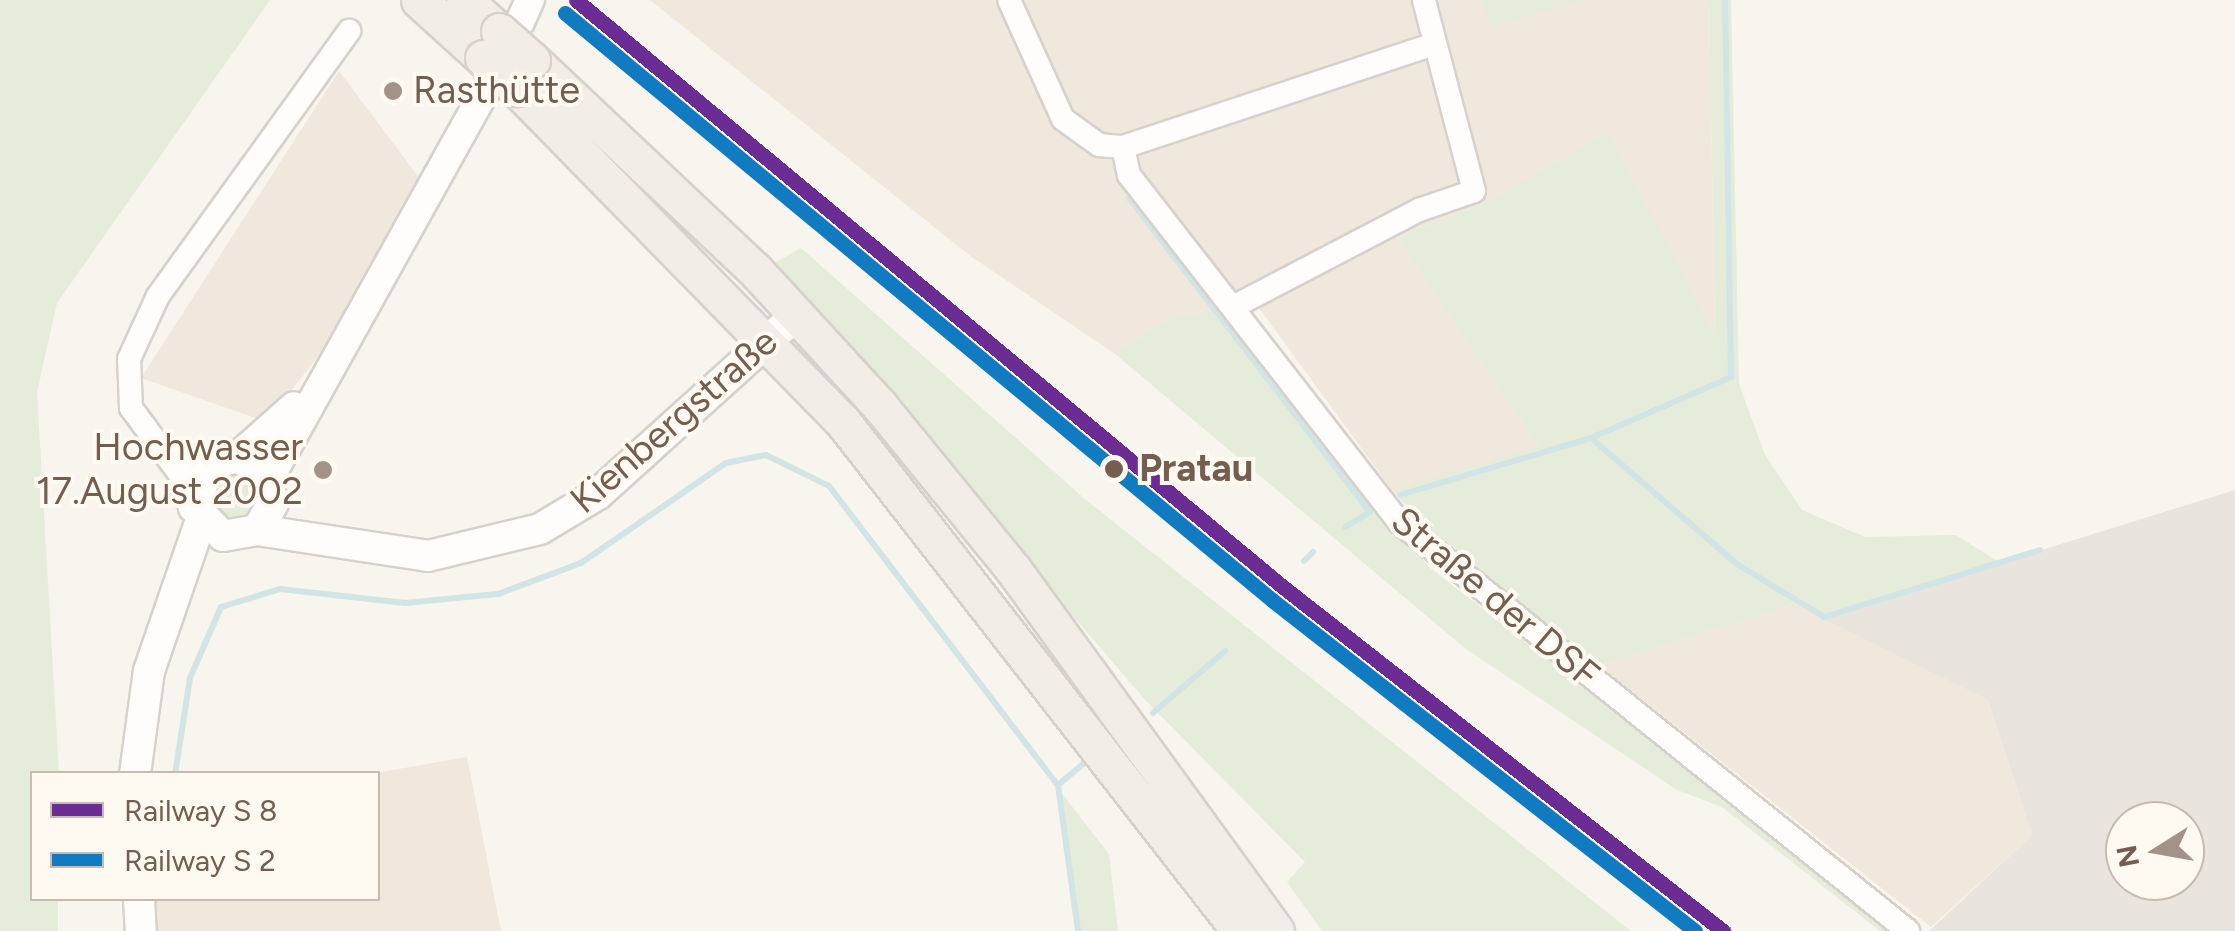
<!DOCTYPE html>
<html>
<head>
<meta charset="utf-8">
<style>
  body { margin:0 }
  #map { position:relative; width:2235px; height:931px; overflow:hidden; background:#f8f4ee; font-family:Figtree,sans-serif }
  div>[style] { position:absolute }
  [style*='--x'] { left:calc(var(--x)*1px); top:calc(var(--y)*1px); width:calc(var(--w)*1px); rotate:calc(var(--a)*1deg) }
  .residential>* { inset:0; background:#f0e7dd }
  .industrial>* { inset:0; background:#eae4df }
  .green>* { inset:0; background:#e5edda }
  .round { border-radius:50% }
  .stream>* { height:6px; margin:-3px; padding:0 3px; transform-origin:3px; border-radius:3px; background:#d1e4e6 }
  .roads { filter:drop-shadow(2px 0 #d7d1cc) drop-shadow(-2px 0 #d7d1cc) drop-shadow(0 2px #d7d1cc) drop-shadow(0 -2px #d7d1cc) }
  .minor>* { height:22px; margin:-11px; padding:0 11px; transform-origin:11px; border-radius:11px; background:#fefdfc }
  .tertiary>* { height:28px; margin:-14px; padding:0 14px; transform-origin:14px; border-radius:14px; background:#fefdfc }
  .secondary>* { height:30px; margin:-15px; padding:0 15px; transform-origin:15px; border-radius:15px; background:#fefdfc }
  .primary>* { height:35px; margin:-17.5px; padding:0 17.5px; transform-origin:17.5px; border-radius:17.5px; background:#f2eee7 }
  .bridges { filter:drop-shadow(2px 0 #d9d1cc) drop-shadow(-2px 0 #d9d1cc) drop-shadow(0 2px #d9d1cc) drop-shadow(0 -2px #d9d1cc) }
  .primary-bridge>* { height:35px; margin:-17.5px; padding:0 17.5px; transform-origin:17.5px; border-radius:17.5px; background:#f2eee7 }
  .rail-1>* { height:15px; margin:-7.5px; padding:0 7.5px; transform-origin:7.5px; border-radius:7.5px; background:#6b2c94 }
  .rail-2>* { height:15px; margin:-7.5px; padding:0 7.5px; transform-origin:7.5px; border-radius:7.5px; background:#107bc0 }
  .dots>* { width:28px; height:28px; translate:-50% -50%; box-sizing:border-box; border:5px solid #fef9f1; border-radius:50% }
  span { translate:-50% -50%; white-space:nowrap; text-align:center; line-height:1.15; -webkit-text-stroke:8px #fef9f1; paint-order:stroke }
  .poi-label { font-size:38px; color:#745e50 }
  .left { translate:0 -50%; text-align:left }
  .right { translate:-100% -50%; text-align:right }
  .street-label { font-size:38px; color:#745e50 }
  .stop-label { font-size:38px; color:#745e50; font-weight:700 }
  .legend { position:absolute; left:30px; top:771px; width:350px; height:130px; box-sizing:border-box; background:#fef9f1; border:2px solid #c7bbb1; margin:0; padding:12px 18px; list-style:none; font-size:30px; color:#745e50 }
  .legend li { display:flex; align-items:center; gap:20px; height:50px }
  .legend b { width:50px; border:2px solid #c7bbb1 }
  .north { position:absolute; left:2105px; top:801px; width:100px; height:100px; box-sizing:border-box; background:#fef9f1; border:2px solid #c7bbb1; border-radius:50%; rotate:259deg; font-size:28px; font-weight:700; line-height:40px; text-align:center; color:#745e50 }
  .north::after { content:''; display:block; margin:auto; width:35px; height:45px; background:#a29287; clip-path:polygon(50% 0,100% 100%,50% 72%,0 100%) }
</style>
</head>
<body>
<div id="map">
  <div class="residential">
    <i style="clip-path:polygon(650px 0,1709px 0,1715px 338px,1608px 134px,1489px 201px,1397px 238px,1540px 447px,1392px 490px,1243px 286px,1220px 307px,1168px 319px,1115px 354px,969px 255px)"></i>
    <i style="clip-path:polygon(339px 71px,423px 183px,356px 307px,267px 422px,141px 378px)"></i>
    <i style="clip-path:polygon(1796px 604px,1988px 700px,2032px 835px,1931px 927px,1599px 665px)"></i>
    <i style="clip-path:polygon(467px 757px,501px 931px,152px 931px,150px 899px,378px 898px,376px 773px)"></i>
  </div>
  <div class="industrial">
    <i style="clip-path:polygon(evenodd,2235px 490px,2235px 931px,1929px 931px,2032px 835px,1988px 700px,1822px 618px,2235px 490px,2125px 821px,2185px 821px,2185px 881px,2125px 881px,2125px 821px)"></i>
  </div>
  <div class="green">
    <i style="clip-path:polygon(0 0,270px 0,57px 303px,37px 392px,59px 773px,32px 774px,32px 898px,58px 899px,58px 931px,0 931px)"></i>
    <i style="clip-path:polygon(1481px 0,1584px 0,1492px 27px)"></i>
    <i style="clip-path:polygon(1709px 0,1731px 0,1739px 384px,1765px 455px,1802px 510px,1865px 537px,1956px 535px,2002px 564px,1822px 618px,1796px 604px,1599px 665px,1440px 542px,1392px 490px,1539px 446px,1397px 238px,1489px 201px,1608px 133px,1715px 335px)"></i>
    <i style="clip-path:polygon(801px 248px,1086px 500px,1631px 931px,1322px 931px,1287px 882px,1305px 862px,1147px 702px,771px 265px)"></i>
    <i style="clip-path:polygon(1220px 307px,1430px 568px,1897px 931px,1880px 931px,1722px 807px,1677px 790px,1466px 649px,1115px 354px,1168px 319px)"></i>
    <i class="round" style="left:210px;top:476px;width:44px;height:44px"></i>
    <i style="clip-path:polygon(1060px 791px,1109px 854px,1118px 931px,1080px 931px)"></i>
  </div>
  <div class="stream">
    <i style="--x:1129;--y:198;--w:396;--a:52.5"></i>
    <i style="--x:1370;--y:512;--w:29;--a:149"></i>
    <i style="--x:1591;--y:438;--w:193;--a:40.8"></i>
    <i style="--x:1737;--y:564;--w:102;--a:31.3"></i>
    <i style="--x:1824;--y:617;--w:226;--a:-17.2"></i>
    <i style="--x:1400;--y:495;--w:199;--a:-16.6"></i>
    <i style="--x:1591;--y:438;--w:153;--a:-23.5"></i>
    <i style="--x:1731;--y:377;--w:377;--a:-90.9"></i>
    <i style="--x:1304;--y:561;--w:13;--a:-45"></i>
    <i style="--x:1153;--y:713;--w:95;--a:-40.7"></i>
    <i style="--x:175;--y:774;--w:97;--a:-81.1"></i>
    <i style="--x:190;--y:678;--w:77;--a:-66.4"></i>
    <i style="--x:221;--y:607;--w:62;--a:-17"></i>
    <i style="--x:280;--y:589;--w:126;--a:6.4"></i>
    <i style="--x:405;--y:603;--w:93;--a:-5.5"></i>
    <i style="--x:498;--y:594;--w:89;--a:-20.5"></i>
    <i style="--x:581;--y:563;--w:176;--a:-34.6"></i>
    <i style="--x:726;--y:463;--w:41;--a:-11.3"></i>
    <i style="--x:766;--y:455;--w:70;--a:26.2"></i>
    <i style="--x:829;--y:486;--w:377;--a:52.6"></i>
    <i style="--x:1078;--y:931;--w:147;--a:-97.8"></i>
    <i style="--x:1058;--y:785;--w:34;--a:-40"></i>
  </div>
  <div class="roads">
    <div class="minor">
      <i style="--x:1009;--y:0;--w:131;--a:65.6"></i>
      <i style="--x:1063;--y:119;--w:44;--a:35.8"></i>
      <i style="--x:1099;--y:145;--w:24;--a:5"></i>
      <i style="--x:1123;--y:147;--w:322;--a:-18.3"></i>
      <i style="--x:1123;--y:147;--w:29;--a:78"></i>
      <i style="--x:1129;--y:175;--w:440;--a:52.1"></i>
      <i style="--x:1399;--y:522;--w:653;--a:38.78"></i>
      <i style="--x:1235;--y:306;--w:208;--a:-27.6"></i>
      <i style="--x:1419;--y:210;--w:58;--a:-19.1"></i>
      <i style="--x:1474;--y:191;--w:197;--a:-104.7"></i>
      <i style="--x:157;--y:446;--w:55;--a:20.1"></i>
      <i style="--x:193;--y:492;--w:104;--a:-126.4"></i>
      <i style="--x:131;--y:408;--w:49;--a:-92.3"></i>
      <i style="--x:129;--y:359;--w:69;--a:-65.3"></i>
      <i style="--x:158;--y:296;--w:327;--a:-54.2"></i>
    </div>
    <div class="tertiary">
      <i style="--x:520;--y:22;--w:24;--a:-66"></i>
      <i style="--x:237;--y:457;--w:76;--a:-41.8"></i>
      <i style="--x:269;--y:479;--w:448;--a:-60.9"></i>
    </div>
    <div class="secondary">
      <i style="--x:257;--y:530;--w:31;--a:-59"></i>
      <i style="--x:273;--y:503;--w:31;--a:-103"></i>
      <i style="--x:266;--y:473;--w:33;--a:-151"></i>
      <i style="--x:237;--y:457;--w:29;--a:164"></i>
      <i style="--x:209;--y:465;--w:45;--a:109.7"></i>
      <i style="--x:194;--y:507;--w:41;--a:45"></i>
      <i style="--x:223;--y:536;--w:35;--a:-10"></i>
      <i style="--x:257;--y:530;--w:173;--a:8.6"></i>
      <i style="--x:428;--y:556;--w:115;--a:-13.6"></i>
      <i style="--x:540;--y:529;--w:68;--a:-31.1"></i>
      <i style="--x:598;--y:494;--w:268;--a:-42.1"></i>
      <i style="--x:135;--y:774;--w:104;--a:-82.3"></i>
      <i style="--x:149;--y:671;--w:160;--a:-71"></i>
      <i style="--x:139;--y:898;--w:33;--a:87"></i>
    </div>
    <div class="primary">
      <i style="--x:419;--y:0;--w:86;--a:42.2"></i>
      <i style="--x:464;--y:0;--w:47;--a:41.5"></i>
      <i style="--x:532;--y:60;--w:306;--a:43.3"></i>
      <i style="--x:755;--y:270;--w:185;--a:47.4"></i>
      <i style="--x:880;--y:406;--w:210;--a:50.8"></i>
      <i style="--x:1013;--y:569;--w:447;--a:54"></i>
      <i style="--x:516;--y:88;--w:467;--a:45.6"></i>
      <i style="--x:843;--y:422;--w:646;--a:52.05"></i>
    </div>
  </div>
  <div class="bridges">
    <div class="primary-bridge">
      <i style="--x:499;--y:31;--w:44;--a:41.3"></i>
      <i style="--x:483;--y:58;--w:45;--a:42.3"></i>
    </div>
  </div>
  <div class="rail-1">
    <i style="--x:576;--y:0;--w:919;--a:39.7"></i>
    <i style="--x:1283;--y:587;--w:559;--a:38.02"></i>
  </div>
  <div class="rail-2">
    <i style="--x:565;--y:13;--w:919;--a:39.7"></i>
    <i style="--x:1272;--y:600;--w:537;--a:38.04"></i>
  </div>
  <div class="dots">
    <i style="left:393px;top:91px;background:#a29287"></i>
    <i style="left:1114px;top:469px;background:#745e50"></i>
    <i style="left:323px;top:470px;background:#a29287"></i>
  </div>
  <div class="poi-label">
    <span class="left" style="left:413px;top:91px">Rasthütte</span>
    <span class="right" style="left:303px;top:470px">Hochwasser<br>17.August 2002</span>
  </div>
  <div class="street-label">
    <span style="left:674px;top:421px;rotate:-41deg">Kienbergstraße</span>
    <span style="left:1495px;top:598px;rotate:40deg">Straße der DSF</span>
  </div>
  <div class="stop-label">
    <span class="left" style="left:1139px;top:469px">Pratau</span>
  </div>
  <ul class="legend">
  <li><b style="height:12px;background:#6b2c94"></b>Railway S 8</li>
  <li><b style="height:12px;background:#107bc0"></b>Railway S 2</li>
  </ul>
  <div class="north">N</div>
</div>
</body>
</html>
